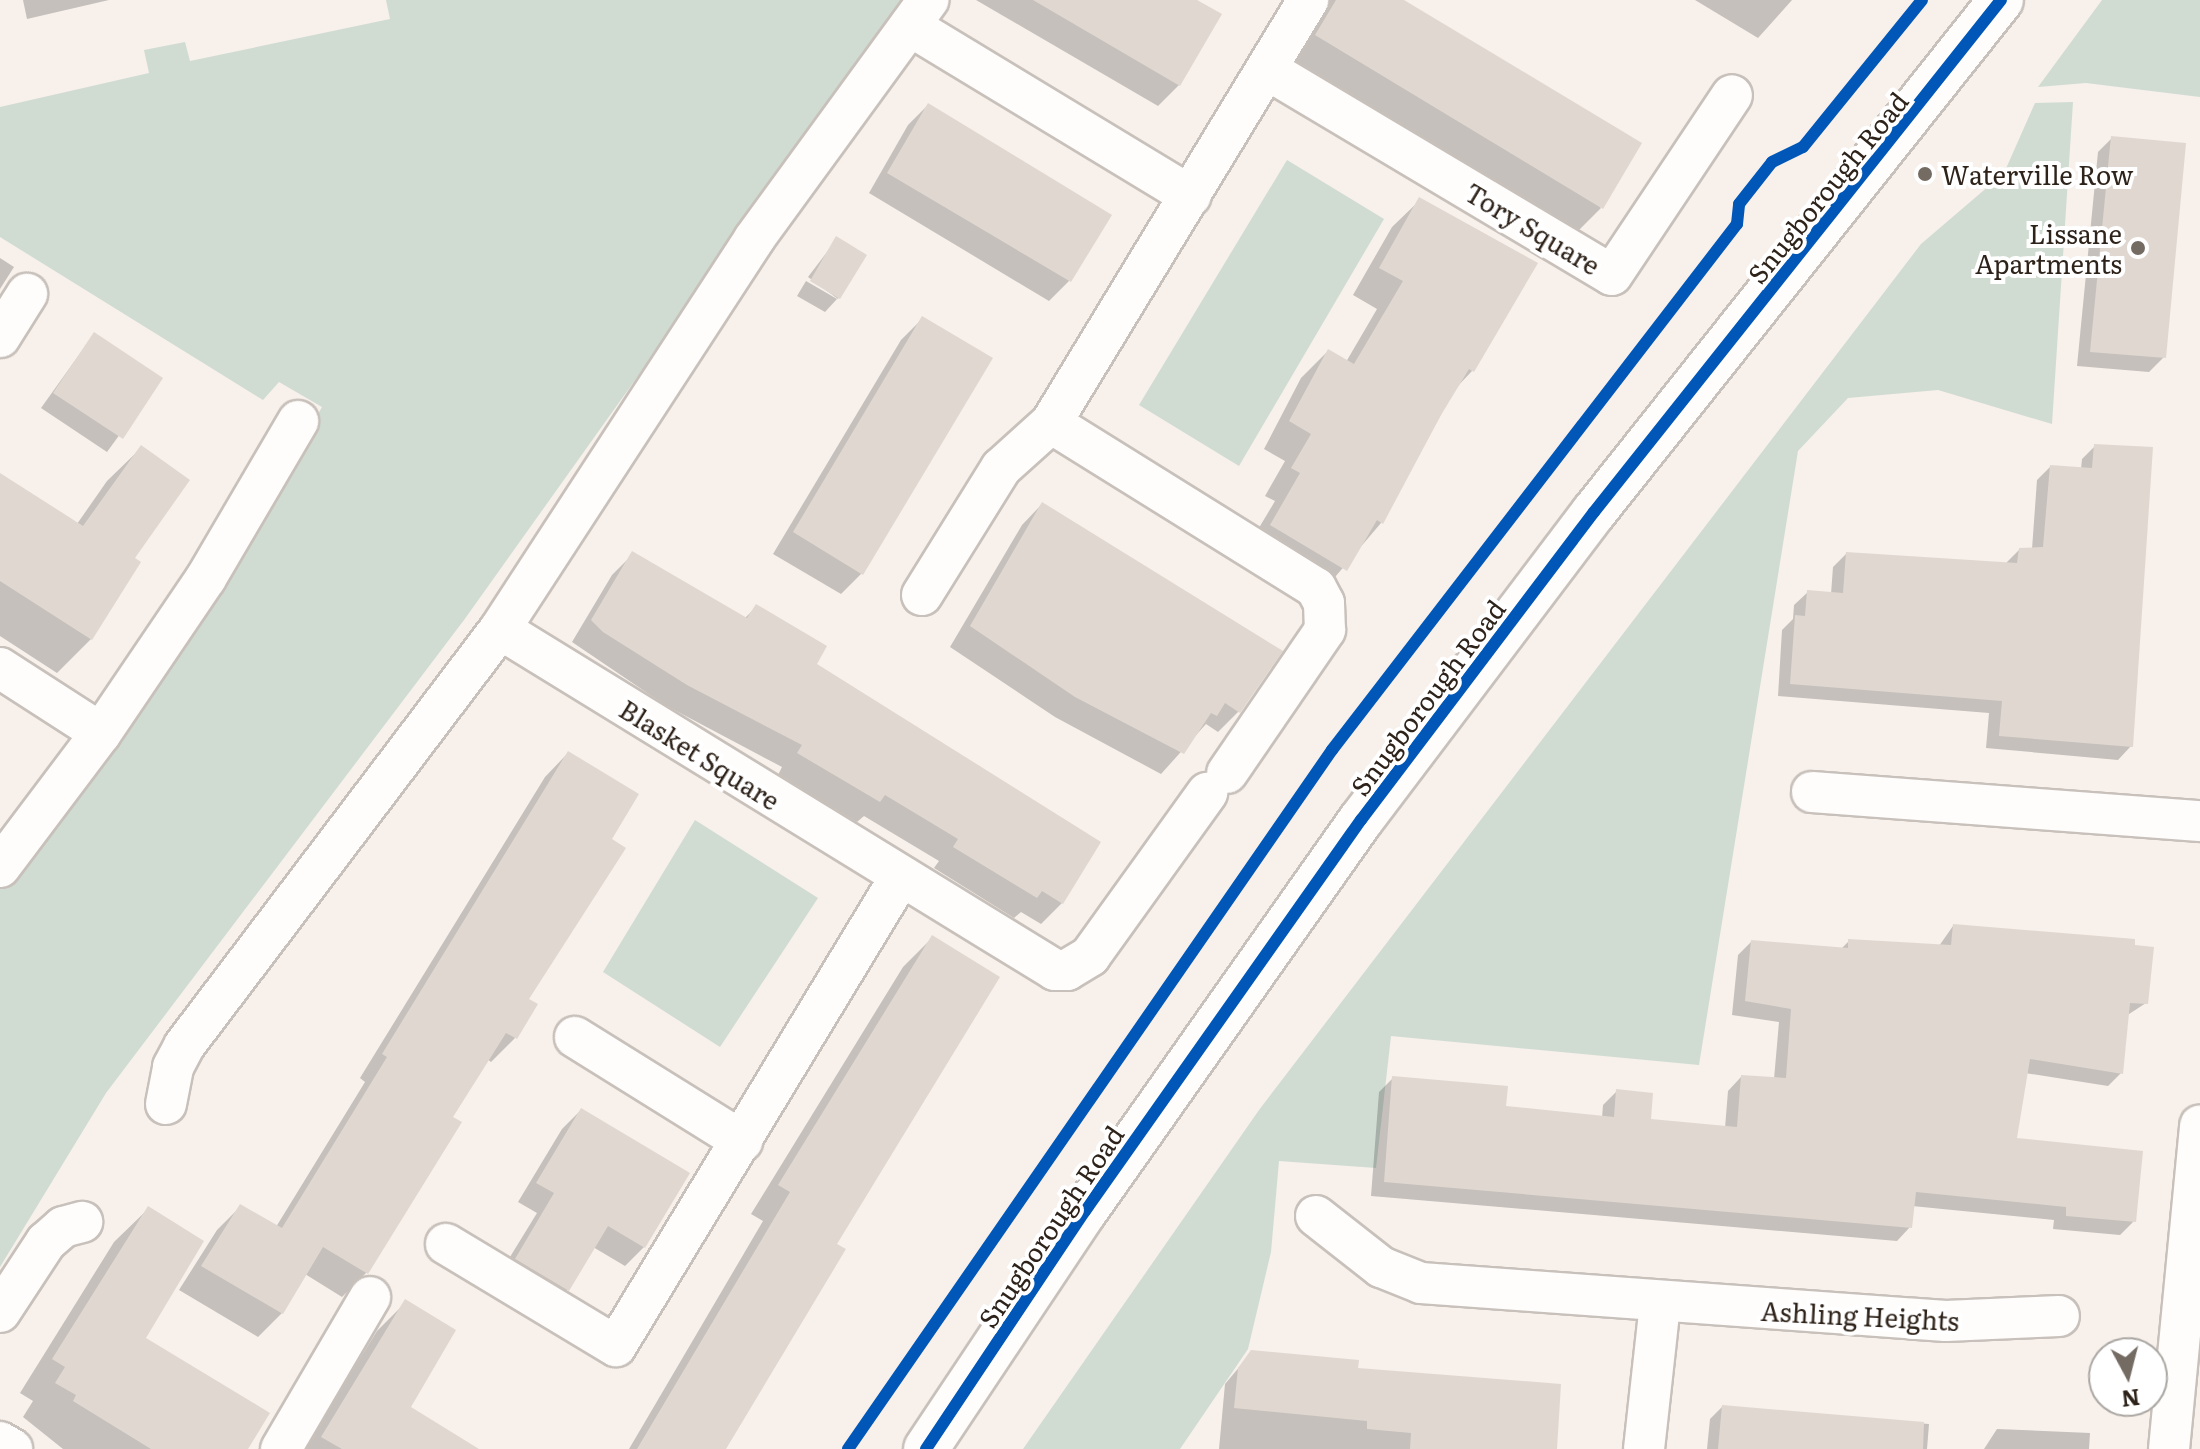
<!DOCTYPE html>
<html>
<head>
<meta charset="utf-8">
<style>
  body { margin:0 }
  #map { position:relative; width:2200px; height:1449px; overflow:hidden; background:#f7f0eb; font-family:Literata,serif }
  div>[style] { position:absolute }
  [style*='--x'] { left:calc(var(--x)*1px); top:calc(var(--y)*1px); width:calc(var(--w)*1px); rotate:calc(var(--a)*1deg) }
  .green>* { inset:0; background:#d0dcd2 }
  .shadow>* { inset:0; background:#0003 }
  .building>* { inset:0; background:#e0d7d0 }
  .roads { filter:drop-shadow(2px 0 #c8c0ba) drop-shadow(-2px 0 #c8c0ba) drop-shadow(0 2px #c8c0ba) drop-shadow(0 -2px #c8c0ba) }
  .street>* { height:40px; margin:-20px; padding:0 20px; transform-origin:20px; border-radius:20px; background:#fefdfc }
  .secondary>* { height:44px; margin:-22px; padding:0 22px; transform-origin:22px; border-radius:22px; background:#fefdfc }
  .cycleway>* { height:12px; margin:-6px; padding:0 6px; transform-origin:6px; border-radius:6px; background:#0057b8 }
  .dots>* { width:22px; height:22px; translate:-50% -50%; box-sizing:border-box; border:4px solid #fff; border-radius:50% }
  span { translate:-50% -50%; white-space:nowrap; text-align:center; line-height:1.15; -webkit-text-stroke:8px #fff; paint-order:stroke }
  .poi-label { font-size:26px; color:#2e231a }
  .left { translate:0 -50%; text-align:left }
  .right { translate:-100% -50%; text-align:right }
  .street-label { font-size:26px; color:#2e231a }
  .north { position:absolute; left:2088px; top:1337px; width:80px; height:80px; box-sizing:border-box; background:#fff; border:2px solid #aba7a3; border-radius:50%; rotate:173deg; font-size:22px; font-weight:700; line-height:32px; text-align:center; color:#2e231a }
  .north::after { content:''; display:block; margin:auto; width:28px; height:36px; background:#746b63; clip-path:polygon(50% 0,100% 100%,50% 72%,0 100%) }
</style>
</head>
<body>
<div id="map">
  <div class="green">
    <i style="clip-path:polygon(386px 0,906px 0,464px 620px,106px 1093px,0 1267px,0 887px,215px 596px,322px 407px,279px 382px,263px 400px,0 237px,0 107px,149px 73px,144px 50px,185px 42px,190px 61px,390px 19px)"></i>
    <i style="clip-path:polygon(2102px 0,2200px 0,2200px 97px,2086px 83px,2038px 87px)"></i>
    <i style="clip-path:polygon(2073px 102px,2052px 424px,1938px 390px,1848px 398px,1798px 451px,1699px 1065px,1391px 1036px,1376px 1168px,1279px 1161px,1271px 1252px,1248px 1349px,1180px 1449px,1023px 1449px,1259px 1110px,1921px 244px,2004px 173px,2035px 103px)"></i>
    <i style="clip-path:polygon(1287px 160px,1384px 219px,1239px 466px,1139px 405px)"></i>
    <i style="clip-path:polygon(695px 820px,818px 898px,720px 1047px,603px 972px)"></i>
  </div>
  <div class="shadow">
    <i style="clip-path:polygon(23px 0,109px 0,27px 19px)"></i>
    <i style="clip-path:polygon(976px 0,1193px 0,1179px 85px,1158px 106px)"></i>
    <i style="clip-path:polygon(1327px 0,1400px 0,1601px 208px,1574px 235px,1289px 63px)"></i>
    <i style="clip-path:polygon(1695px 0,1792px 0,1758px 38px)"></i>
    <i style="clip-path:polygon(928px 105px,1110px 215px,1069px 281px,1049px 301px,869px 193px,908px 125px)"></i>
    <i style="clip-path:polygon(2112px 138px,2164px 357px,2149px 372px,2077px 366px,2098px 152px)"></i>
    <i style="clip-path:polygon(1420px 200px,1472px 371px,1455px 389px,1381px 523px,1318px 597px,1244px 553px,1275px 501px,1265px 496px,1285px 461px,1264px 449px,1301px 378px,1328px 351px,1346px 362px,1377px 309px,1353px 295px,1392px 227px)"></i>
    <i style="clip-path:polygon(837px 239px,864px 255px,838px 299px,808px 277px)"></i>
    <i style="clip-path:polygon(0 258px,14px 267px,0 289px)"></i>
    <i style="clip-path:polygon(806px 281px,837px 299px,825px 312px,797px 296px)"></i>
    <i style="clip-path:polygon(922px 319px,862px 573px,841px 594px,773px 554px,901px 340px)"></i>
    <i style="clip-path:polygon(94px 334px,160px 379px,107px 452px,41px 408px)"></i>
    <i style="clip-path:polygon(2095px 446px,2131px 746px,2118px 760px,1986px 748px,1989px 713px,1778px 696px,1782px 630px,1793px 619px,1794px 605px,1808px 592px,1831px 594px,1833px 567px,1846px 554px,2005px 564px,2019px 550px,2032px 549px,2037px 480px,2050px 467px,2081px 469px,2082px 459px)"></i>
    <i style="clip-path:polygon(141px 448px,132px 559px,91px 639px,57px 673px,0 636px,0 476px,77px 524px,107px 481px)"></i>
    <i style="clip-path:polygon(1042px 504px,1239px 711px,1218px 732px,1206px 724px,1161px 774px,1055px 717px,950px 647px,1022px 525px)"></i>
    <i style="clip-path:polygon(633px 554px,744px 619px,756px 607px,1062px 903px,1041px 924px,1021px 912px,1014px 918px,934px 868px,939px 861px,864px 816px,857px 822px,778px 775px,782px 767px,665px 705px,572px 642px,612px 575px)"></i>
    <i style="clip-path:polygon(568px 753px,609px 840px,526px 1000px,535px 1005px,515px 1038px,491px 1062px,487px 1059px,450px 1117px,459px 1123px,366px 1273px,342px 1297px,305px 1274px,282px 1313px,258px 1337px,179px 1290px,217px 1230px,241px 1206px,276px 1227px,365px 1082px,360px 1078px,545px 777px)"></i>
    <i style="clip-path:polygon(1953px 926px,2146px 1003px,2126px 1016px,2121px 1073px,2108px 1086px,2025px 1073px,2014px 1140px,2134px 1221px,2120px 1235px,2053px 1229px,2054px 1220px,1912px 1206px,1910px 1227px,1897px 1241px,1371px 1196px,1379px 1092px,1393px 1078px,1504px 1108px,1602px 1118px,1603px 1105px,1617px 1091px,1649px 1121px,1725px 1128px,1728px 1091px,1741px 1077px,1774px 1079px,1779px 1022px,1732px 1015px,1738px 955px,1751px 942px,1841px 949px,1849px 941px,1939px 946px)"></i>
    <i style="clip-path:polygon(932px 938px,834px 1244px,724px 1449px,629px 1449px,763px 1221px,751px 1214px,903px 967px)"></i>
    <i style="clip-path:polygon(581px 1110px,644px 1247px,625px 1266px,593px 1247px,567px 1290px,548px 1309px,497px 1278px,537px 1213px,518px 1202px,562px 1129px)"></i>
    <i style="clip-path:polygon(148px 1209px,143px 1339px,246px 1449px,63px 1449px,23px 1417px,33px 1401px,20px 1393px,114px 1242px)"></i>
    <i style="clip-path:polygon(406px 1302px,408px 1408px,476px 1449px,304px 1449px,377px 1331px)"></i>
    <i style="clip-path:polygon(1252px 1352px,1356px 1370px,1554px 1449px,1219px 1449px,1225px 1384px)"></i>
    <i style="clip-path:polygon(1722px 1407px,1929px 1424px,1927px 1449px,1707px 1449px,1710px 1419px)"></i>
    <i style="clip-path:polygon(1997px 1429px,2090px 1433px,2089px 1449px,1984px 1449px)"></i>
  </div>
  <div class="building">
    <i style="clip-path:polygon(1033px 0,1197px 0,1222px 14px,1180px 86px)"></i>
    <i style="clip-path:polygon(1336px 0,1404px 0,1642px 143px,1603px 209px,1315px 35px)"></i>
    <i style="clip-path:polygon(928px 103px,1112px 215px,1071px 282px,887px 173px)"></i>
    <i style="clip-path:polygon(2111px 136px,2186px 143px,2166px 358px,2090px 352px)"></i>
    <i style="clip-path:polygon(1419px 197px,1538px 263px,1474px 372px,1469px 369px,1441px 415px,1383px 524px,1377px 520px,1347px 571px,1270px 525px,1300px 473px,1291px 468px,1311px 434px,1289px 421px,1328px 349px,1354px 364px,1403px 281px,1379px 268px)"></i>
    <i style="clip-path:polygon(836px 236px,867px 255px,840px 299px,810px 281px)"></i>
    <i style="clip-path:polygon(922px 316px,993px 358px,863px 575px,793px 532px)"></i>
    <i style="clip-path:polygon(94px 332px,163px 378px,123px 439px,53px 393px)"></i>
    <i style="clip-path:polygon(2094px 444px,2153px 447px,2133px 747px,1999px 736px,2002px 701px,1790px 684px,1795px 615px,1805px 616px,1807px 590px,1843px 593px,1846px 552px,2017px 563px,2019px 548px,2043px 547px,2050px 465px,2092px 468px)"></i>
    <i style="clip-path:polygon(141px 445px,190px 480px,135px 558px,141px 562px,92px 640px,0 581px,0 473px,83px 526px)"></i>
    <i style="clip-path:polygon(1042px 502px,1283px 651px,1240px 713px,1225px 703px,1217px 716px,1211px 713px,1184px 754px,1075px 697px,970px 626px)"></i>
    <i style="clip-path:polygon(632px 551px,747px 618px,756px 604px,827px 646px,817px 664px,1101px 842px,1063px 904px,1042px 891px,1037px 898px,953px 847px,958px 839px,885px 795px,880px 802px,797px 753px,802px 745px,687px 685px,603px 632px,591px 620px)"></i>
    <i style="clip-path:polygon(568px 751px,639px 794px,612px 839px,626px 848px,529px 999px,538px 1004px,517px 1039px,506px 1033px,453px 1117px,462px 1122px,368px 1274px,323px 1247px,283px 1314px,201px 1266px,240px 1204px,282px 1228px,387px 1057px,382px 1054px)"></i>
    <i style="clip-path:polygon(1953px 924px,2135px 939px,2135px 945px,2154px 947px,2148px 1004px,2130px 1003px,2123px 1074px,2030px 1059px,2017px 1138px,2143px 1151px,2136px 1222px,2066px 1216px,2066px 1207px,1916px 1192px,1912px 1228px,1384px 1182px,1392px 1076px,1508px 1086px,1506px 1106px,1614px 1117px,1616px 1089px,1653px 1093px,1651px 1119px,1737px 1127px,1741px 1075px,1786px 1078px,1791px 1009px,1745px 1001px,1751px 940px,1848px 948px,1848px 939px,1951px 945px)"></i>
    <i style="clip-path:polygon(932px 935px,1000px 977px,837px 1244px,846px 1249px,726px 1449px,637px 1449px,790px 1192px,778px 1185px)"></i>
    <i style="clip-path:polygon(581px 1108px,690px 1173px,645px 1248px,608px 1226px,569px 1291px,515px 1259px,554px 1193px,536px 1183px)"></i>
    <i style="clip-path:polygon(148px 1206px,204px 1241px,146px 1338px,270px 1413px,248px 1449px,151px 1449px,73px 1401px,76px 1395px,55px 1383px,65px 1367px,52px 1359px)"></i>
    <i style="clip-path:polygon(405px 1299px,456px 1330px,411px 1407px,479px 1449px,342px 1449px,321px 1437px)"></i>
    <i style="clip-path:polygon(1251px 1350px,1359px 1360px,1358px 1368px,1561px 1384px,1557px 1449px,1410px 1449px,1411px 1433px,1367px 1429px,1367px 1421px,1234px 1408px,1238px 1368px)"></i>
    <i style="clip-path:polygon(1722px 1405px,1924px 1422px,1923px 1449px,1718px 1449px)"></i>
  </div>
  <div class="roads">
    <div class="street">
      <i style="--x:910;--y:26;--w:328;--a:31.2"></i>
      <i style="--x:1268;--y:70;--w:400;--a:30.8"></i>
      <i style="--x:1612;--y:275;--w:216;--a:-56.3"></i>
      <i style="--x:0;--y:337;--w:51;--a:-57.9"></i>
      <i style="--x:1051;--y:423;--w:312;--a:31.9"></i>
      <i style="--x:1316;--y:588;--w:17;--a:62"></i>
      <i style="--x:1324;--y:603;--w:27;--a:88"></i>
      <i style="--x:1325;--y:630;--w:173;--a:124.4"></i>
      <i style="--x:922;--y:595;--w:150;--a:-58.1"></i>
      <i style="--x:1001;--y:468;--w:67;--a:-42"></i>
      <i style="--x:1051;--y:423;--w:495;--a:-58.7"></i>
      <i style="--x:500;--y:629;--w:651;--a:31.57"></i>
      <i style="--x:1055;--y:970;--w:12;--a:0"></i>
      <i style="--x:1067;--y:970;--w:27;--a:-31"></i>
      <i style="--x:1090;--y:956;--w:201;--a:-54.3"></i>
      <i style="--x:0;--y:668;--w:120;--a:32.8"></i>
      <i style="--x:1812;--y:792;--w:389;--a:4.3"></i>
      <i style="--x:0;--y:867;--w:168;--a:-53"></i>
      <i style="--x:101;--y:733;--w:187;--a:-55.9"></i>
      <i style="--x:206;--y:578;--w:182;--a:-59.6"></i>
      <i style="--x:575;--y:1037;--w:197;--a:31.9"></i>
      <i style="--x:166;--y:1104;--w:38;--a:-79"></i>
      <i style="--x:173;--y:1067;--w:24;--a:-62"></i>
      <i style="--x:184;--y:1046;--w:523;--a:-52.85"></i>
      <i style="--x:500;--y:629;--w:465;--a:-56.9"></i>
      <i style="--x:754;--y:239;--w:296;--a:-53.9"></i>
      <i style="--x:1316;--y:1216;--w:83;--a:38.1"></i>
      <i style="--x:1381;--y:1267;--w:43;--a:21.8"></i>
      <i style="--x:1421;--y:1283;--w:526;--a:4.14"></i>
      <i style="--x:1946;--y:1321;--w:113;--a:-2.5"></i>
      <i style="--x:446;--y:1244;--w:198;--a:31"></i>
      <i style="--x:616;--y:1346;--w:546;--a:-58.78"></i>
      <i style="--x:0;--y:1312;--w:84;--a:-56.7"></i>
      <i style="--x:46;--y:1242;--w:23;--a:-41"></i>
      <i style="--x:63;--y:1227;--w:20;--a:-15"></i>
      <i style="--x:0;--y:1442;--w:14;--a:30"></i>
      <i style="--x:281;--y:1449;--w:176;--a:-59.6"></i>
      <i style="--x:1644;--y:1449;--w:147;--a:-83.7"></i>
      <i style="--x:2169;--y:1449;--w:325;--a:-84.5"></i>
    </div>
    <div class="secondary">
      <i style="--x:926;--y:1449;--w:286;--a:-56.3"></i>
      <i style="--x:1085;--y:1211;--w:479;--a:-54.8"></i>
      <i style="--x:1361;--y:820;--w:386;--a:-52.9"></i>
      <i style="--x:1594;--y:512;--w:654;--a:-51.52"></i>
    </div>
  </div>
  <div class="cycleway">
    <i style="--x:848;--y:1449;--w:850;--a:-55.3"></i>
    <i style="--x:1332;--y:750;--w:664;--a:-52.41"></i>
    <i style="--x:1737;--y:224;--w:20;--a:-84"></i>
    <i style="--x:1739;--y:204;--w:53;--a:-51.8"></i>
    <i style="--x:1772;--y:162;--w:34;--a:-26"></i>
    <i style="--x:1803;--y:147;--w:189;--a:-51"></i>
    <i style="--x:926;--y:1449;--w:286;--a:-56.3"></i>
    <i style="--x:1085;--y:1211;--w:479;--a:-54.8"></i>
    <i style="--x:1361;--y:820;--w:386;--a:-52.9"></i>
    <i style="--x:1594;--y:512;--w:654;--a:-51.52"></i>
  </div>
  <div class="dots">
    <i style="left:1925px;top:174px;background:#746b63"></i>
    <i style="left:2138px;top:248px;background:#746b63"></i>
  </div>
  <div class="poi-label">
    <span class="left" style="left:1941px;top:174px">Waterville Row</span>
    <span class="right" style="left:2122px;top:248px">Lissane<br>Apartments</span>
  </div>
  <div class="street-label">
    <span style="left:1827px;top:187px;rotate:-51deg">Snugborough Road</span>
    <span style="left:1533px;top:228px;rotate:31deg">Tory Square</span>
    <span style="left:1427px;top:697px;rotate:-53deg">Snugborough Road</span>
    <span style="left:700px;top:754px;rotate:32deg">Blasket Square</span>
    <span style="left:1050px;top:1226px;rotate:-56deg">Snugborough Road</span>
    <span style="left:1860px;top:1315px;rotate:3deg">Ashling Heights</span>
  </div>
  <div class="north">N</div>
</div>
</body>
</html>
